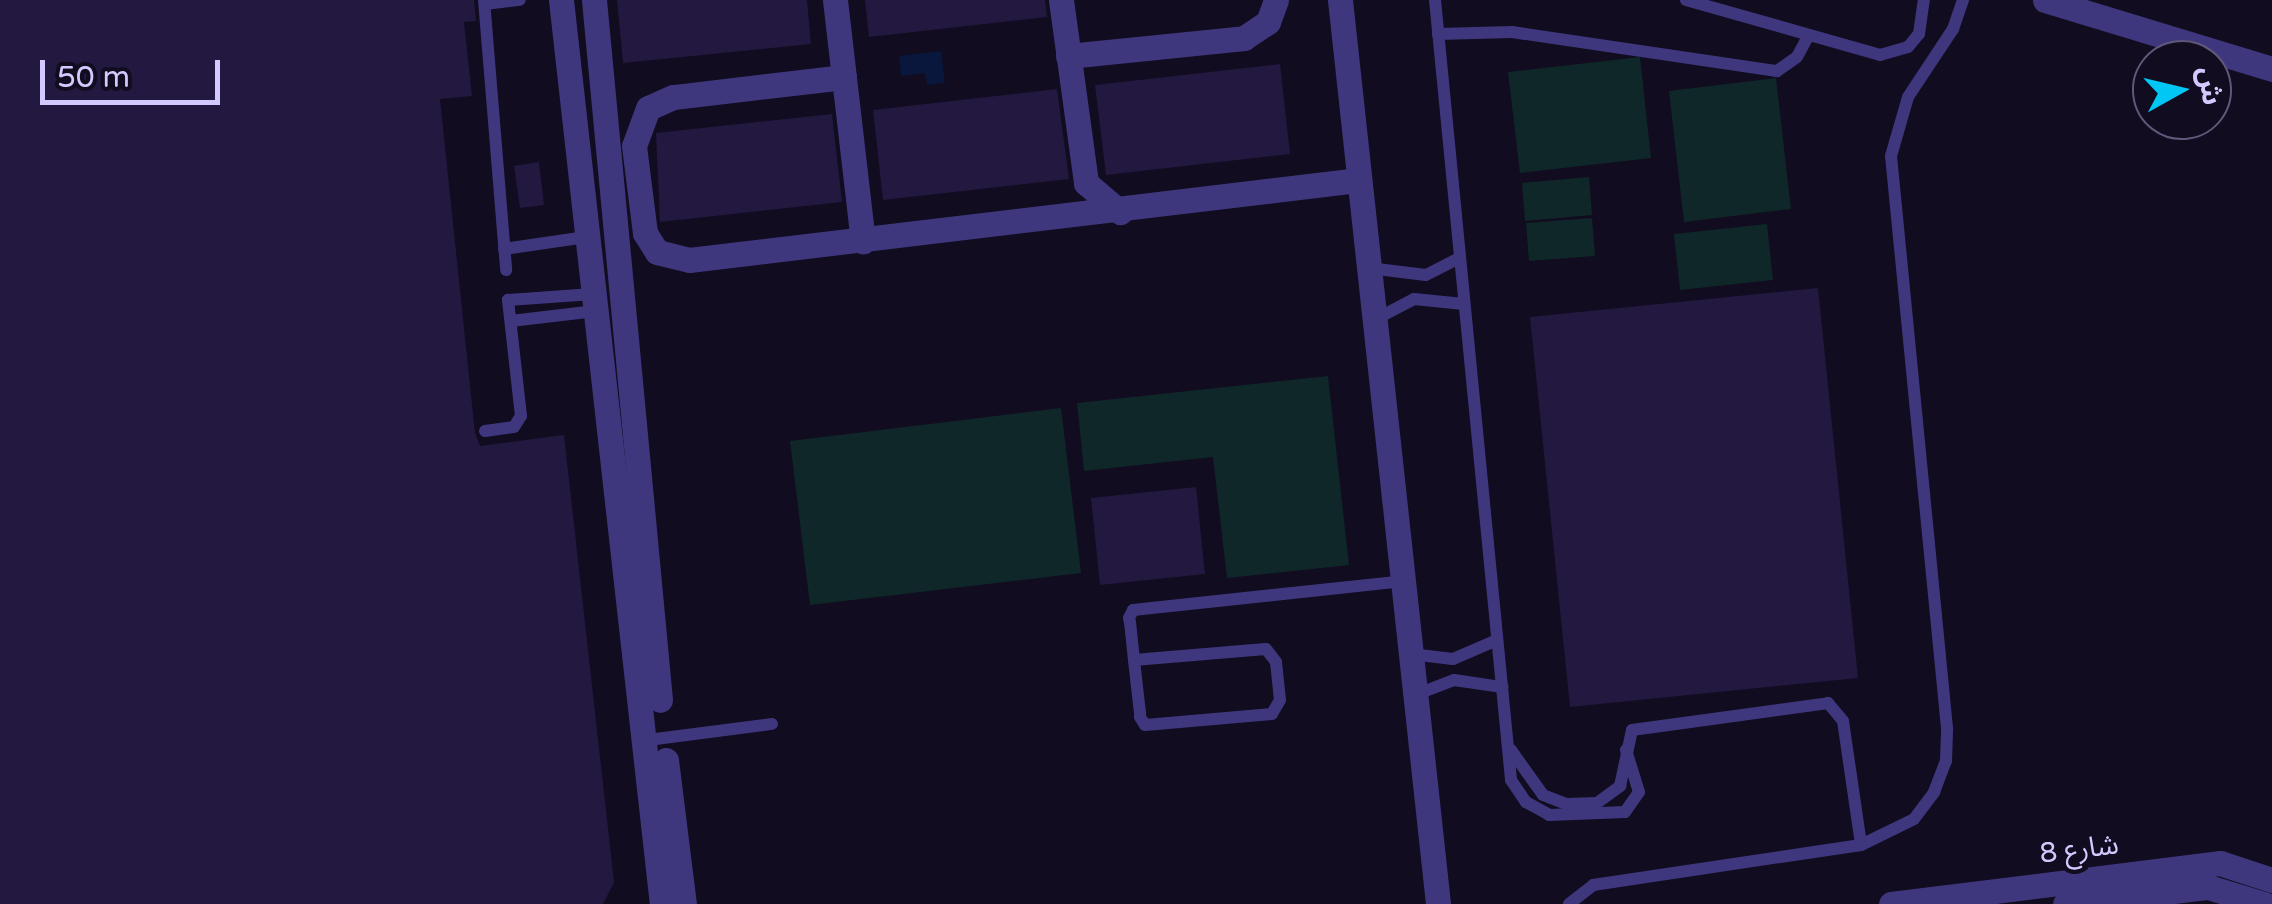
<!DOCTYPE html>
<html>
<head>
<meta charset="utf-8">
<style>
  body { margin:0 }
  #map { position:relative; width:2272px; height:904px; overflow:hidden; background:#110c1f; font-family:"Varela Round","Noto Sans Arabic",sans-serif }
  div>[style] { position:absolute }
  [style*='--x'] { left:calc(var(--x)*1px); top:calc(var(--y)*1px); width:calc(var(--w)*1px); rotate:calc(var(--a)*1deg) }
  .green>* { inset:0; background:#0f2728 }
  .water>* { inset:0; background:#08173b }
  .building>* { inset:0; background:#231840 }
  .service>* { height:12px; margin:-6px; padding:0 6px; transform-origin:6px; border-radius:6px; background:#3f377e }
  .minor>* { height:25px; margin:-12.5px; padding:0 12.5px; transform-origin:12.5px; border-radius:12.5px; background:#3f377e }
  .tertiary>* { height:25px; margin:-12.5px; padding:0 12.5px; transform-origin:12.5px; border-radius:12.5px; background:#3f377e }
  span { translate:-50% -50%; white-space:nowrap; text-align:center; line-height:1.15; -webkit-text-stroke:9px #110c1f; paint-order:stroke }
  .street-label { font-size:28px; color:#d4c9ff }
  .north { position:absolute; left:2132px; top:40px; width:100px; height:100px; box-sizing:border-box; background:#110c1f; border:2px solid #5f5879; border-radius:50%; rotate:82deg; font-size:28px; font-weight:700; line-height:40px; text-align:center; color:#d4c9ff }
  .north::after { content:''; display:block; margin:auto; width:35px; height:45px; background:#00c7f4; clip-path:polygon(50% 0,100% 100%,50% 72%,0 100%) }
  .scale { position:absolute; left:40px; top:60px; width:180px; height:45px; box-sizing:border-box; border:5px solid #d4c9ff; border-top:0; padding-left:12px; font-size:30px; line-height:35px; white-space:nowrap; color:#d4c9ff; -webkit-text-stroke:8px #110c1f; paint-order:stroke }
</style>
</head>
<body>
<div id="map">
  <div class="green">
    <i style="clip-path:polygon(1640px 57px,1651px 158px,1520px 173px,1508px 72px)"></i>
    <i style="clip-path:polygon(1776px 78px,1791px 209px,1684px 222px,1669px 91px)"></i>
    <i style="clip-path:polygon(1589px 177px,1592px 215px,1525px 221px,1522px 183px)"></i>
    <i style="clip-path:polygon(1592px 218px,1595px 256px,1529px 261px,1526px 223px)"></i>
    <i style="clip-path:polygon(1767px 224px,1773px 280px,1680px 290px,1674px 234px)"></i>
    <i style="clip-path:polygon(1328px 376px,1349px 565px,1227px 578px,1213px 457px,1084px 471px,1077px 403px)"></i>
    <i style="clip-path:polygon(1061px 408px,1081px 573px,810px 605px,790px 441px)"></i>
  </div>
  <div class="water">
    <i style="clip-path:polygon(941px 51px,945px 83px,927px 85px,925px 73px,901px 76px,899px 56px)"></i>
  </div>
  <div class="building">
    <i style="clip-path:polygon(0 0,474px 0,476px 21px,464px 22px,472px 96px,440px 99px,475px 433px,480px 446px,564px 435px,614px 882px,603px 904px,0 904px)"></i>
    <i style="clip-path:polygon(617px 0,807px 0,811px 44px,623px 63px)"></i>
    <i style="clip-path:polygon(865px 0,1045px 0,1047px 17px,869px 37px)"></i>
    <i style="clip-path:polygon(1280px 64px,1290px 154px,1106px 175px,1095px 85px)"></i>
    <i style="clip-path:polygon(1057px 89px,1069px 179px,883px 200px,873px 110px)"></i>
    <i style="clip-path:polygon(832px 114px,842px 202px,660px 222px,656px 133px)"></i>
    <i style="clip-path:polygon(539px 162px,544px 205px,520px 208px,514px 166px)"></i>
    <i style="clip-path:polygon(1818px 288px,1858px 678px,1570px 707px,1530px 317px)"></i>
    <i style="clip-path:polygon(1196px 487px,1205px 574px,1100px 585px,1091px 498px)"></i>
  </div>
  <div class="service">
    <i style="--x:484;--y:0;--w:271;--a:85.3"></i>
    <i style="--x:1435;--y:0;--w:784;--a:84.43"></i>
    <i style="--x:1511;--y:780;--w:27;--a:56"></i>
    <i style="--x:1526;--y:802;--w:26;--a:29"></i>
    <i style="--x:1549;--y:815;--w:76;--a:-2.3"></i>
    <i style="--x:1625;--y:812;--w:24;--a:-55"></i>
    <i style="--x:1639;--y:792;--w:44;--a:-107.2"></i>
    <i style="--x:1686;--y:0;--w:202;--a:15.8"></i>
    <i style="--x:1880;--y:55;--w:29;--a:-16"></i>
    <i style="--x:1908;--y:47;--w:17;--a:-50"></i>
    <i style="--x:1919;--y:34;--w:34;--a:-82"></i>
    <i style="--x:485;--y:4;--w:35;--a:-7"></i>
    <i style="--x:1438;--y:34;--w:74;--a:-1.5"></i>
    <i style="--x:1512;--y:32;--w:268;--a:8.4"></i>
    <i style="--x:1777;--y:71;--w:24;--a:-35"></i>
    <i style="--x:1797;--y:57;--w:24;--a:-62"></i>
    <i style="--x:504;--y:249;--w:83;--a:-8.3"></i>
    <i style="--x:1369;--y:268;--w:57;--a:7"></i>
    <i style="--x:1426;--y:275;--w:38;--a:-27"></i>
    <i style="--x:1374;--y:320;--w:45;--a:-27.7"></i>
    <i style="--x:1414;--y:299;--w:50;--a:5.7"></i>
    <i style="--x:511;--y:321;--w:85;--a:-6.8"></i>
    <i style="--x:485;--y:431;--w:29;--a:-8"></i>
    <i style="--x:514;--y:427;--w:13;--a:-58"></i>
    <i style="--x:521;--y:416;--w:117;--a:-96.4"></i>
    <i style="--x:508;--y:300;--w:85;--a:-4"></i>
    <i style="--x:1411;--y:654;--w:42;--a:6.8"></i>
    <i style="--x:1453;--y:659;--w:48;--a:-23.4"></i>
    <i style="--x:1134;--y:660;--w:132;--a:-4.8"></i>
    <i style="--x:1266;--y:649;--w:16;--a:52"></i>
    <i style="--x:1276;--y:662;--w:38;--a:84"></i>
    <i style="--x:1280;--y:700;--w:16;--a:120"></i>
    <i style="--x:1272;--y:714;--w:127;--a:175"></i>
    <i style="--x:1145;--y:725;--w:9;--a:-122"></i>
    <i style="--x:1140;--y:717;--w:4;--a:-90"></i>
    <i style="--x:1140;--y:713;--w:53;--a:-96.5"></i>
    <i style="--x:1134;--y:660;--w:37;--a:-96"></i>
    <i style="--x:1130;--y:623;--w:5;--a:-101"></i>
    <i style="--x:1129;--y:618;--w:9;--a:-63"></i>
    <i style="--x:1133;--y:610;--w:272;--a:-6.1"></i>
    <i style="--x:1415;--y:695;--w:42;--a:-21"></i>
    <i style="--x:1454;--y:680;--w:49;--a:8.3"></i>
    <i style="--x:648;--y:740;--w:125;--a:-7.4"></i>
    <i style="--x:1511;--y:750;--w:55;--a:54.6"></i>
    <i style="--x:1543;--y:795;--w:26;--a:21"></i>
    <i style="--x:1567;--y:804;--w:30;--a:-2"></i>
    <i style="--x:1597;--y:803;--w:29;--a:-36"></i>
    <i style="--x:1620;--y:786;--w:57;--a:-77.9"></i>
    <i style="--x:1632;--y:730;--w:198;--a:-7.8"></i>
    <i style="--x:1828;--y:703;--w:23;--a:50"></i>
    <i style="--x:1843;--y:721;--w:125;--a:81.7"></i>
    <i style="--x:1569;--y:904;--w:31;--a:-38"></i>
    <i style="--x:1593;--y:885;--w:271;--a:-8.5"></i>
    <i style="--x:1861;--y:845;--w:59;--a:-26.1"></i>
    <i style="--x:1914;--y:819;--w:34;--a:-53"></i>
    <i style="--x:1934;--y:792;--w:33;--a:-69"></i>
    <i style="--x:1946;--y:761;--w:33;--a:-88"></i>
    <i style="--x:1947;--y:728;--w:575;--a:-95.59"></i>
    <i style="--x:1891;--y:156;--w:61;--a:-73.9"></i>
    <i style="--x:1908;--y:97;--w:82;--a:-56.5"></i>
    <i style="--x:1953;--y:29;--w:31;--a:-71"></i>
  </div>
  <div class="minor">
    <i style="--x:835;--y:0;--w:243;--a:83.4"></i>
    <i style="--x:1061;--y:0;--w:185;--a:82.2"></i>
    <i style="--x:1086;--y:183;--w:45;--a:40.5"></i>
    <i style="--x:1340;--y:0;--w:909;--a:83.81"></i>
    <i style="--x:2045;--y:0;--w:237;--a:16.9"></i>
    <i style="--x:1068;--y:56;--w:177;--a:-5.8"></i>
    <i style="--x:1244;--y:38;--w:29;--a:-34"></i>
    <i style="--x:1268;--y:22;--w:23;--a:-70"></i>
    <i style="--x:844;--y:77;--w:172;--a:173.3"></i>
    <i style="--x:673;--y:97;--w:27;--a:156"></i>
    <i style="--x:648;--y:108;--w:40;--a:110.2"></i>
    <i style="--x:634;--y:146;--w:88;--a:82.8"></i>
    <i style="--x:645;--y:233;--w:22;--a:58"></i>
    <i style="--x:657;--y:252;--w:33;--a:14"></i>
    <i style="--x:689;--y:260;--w:675;--a:-6.81"></i>
  </div>
  <div class="tertiary">
    <i style="--x:561;--y:0;--w:910;--a:83.63"></i>
    <i style="--x:594;--y:0;--w:703;--a:84.61"></i>
    <i style="--x:666;--y:760;--w:145;--a:82.9"></i>
    <i style="--x:1891;--y:904;--w:332;--a:-7.1"></i>
    <i style="--x:2220;--y:863;--w:55;--a:18.1"></i>
    <i style="--x:2065;--y:904;--w:144;--a:-6.8"></i>
    <i style="--x:2208;--y:887;--w:59;--a:16.9"></i>
  </div>
  <div class="street-label">
    <span style="left:2079px;top:849px;rotate:-7deg">شارع 8</span>
  </div>
  <div class="north">ش</div>
  <div class="scale">50 m</div>
</div>
</body>
</html>
